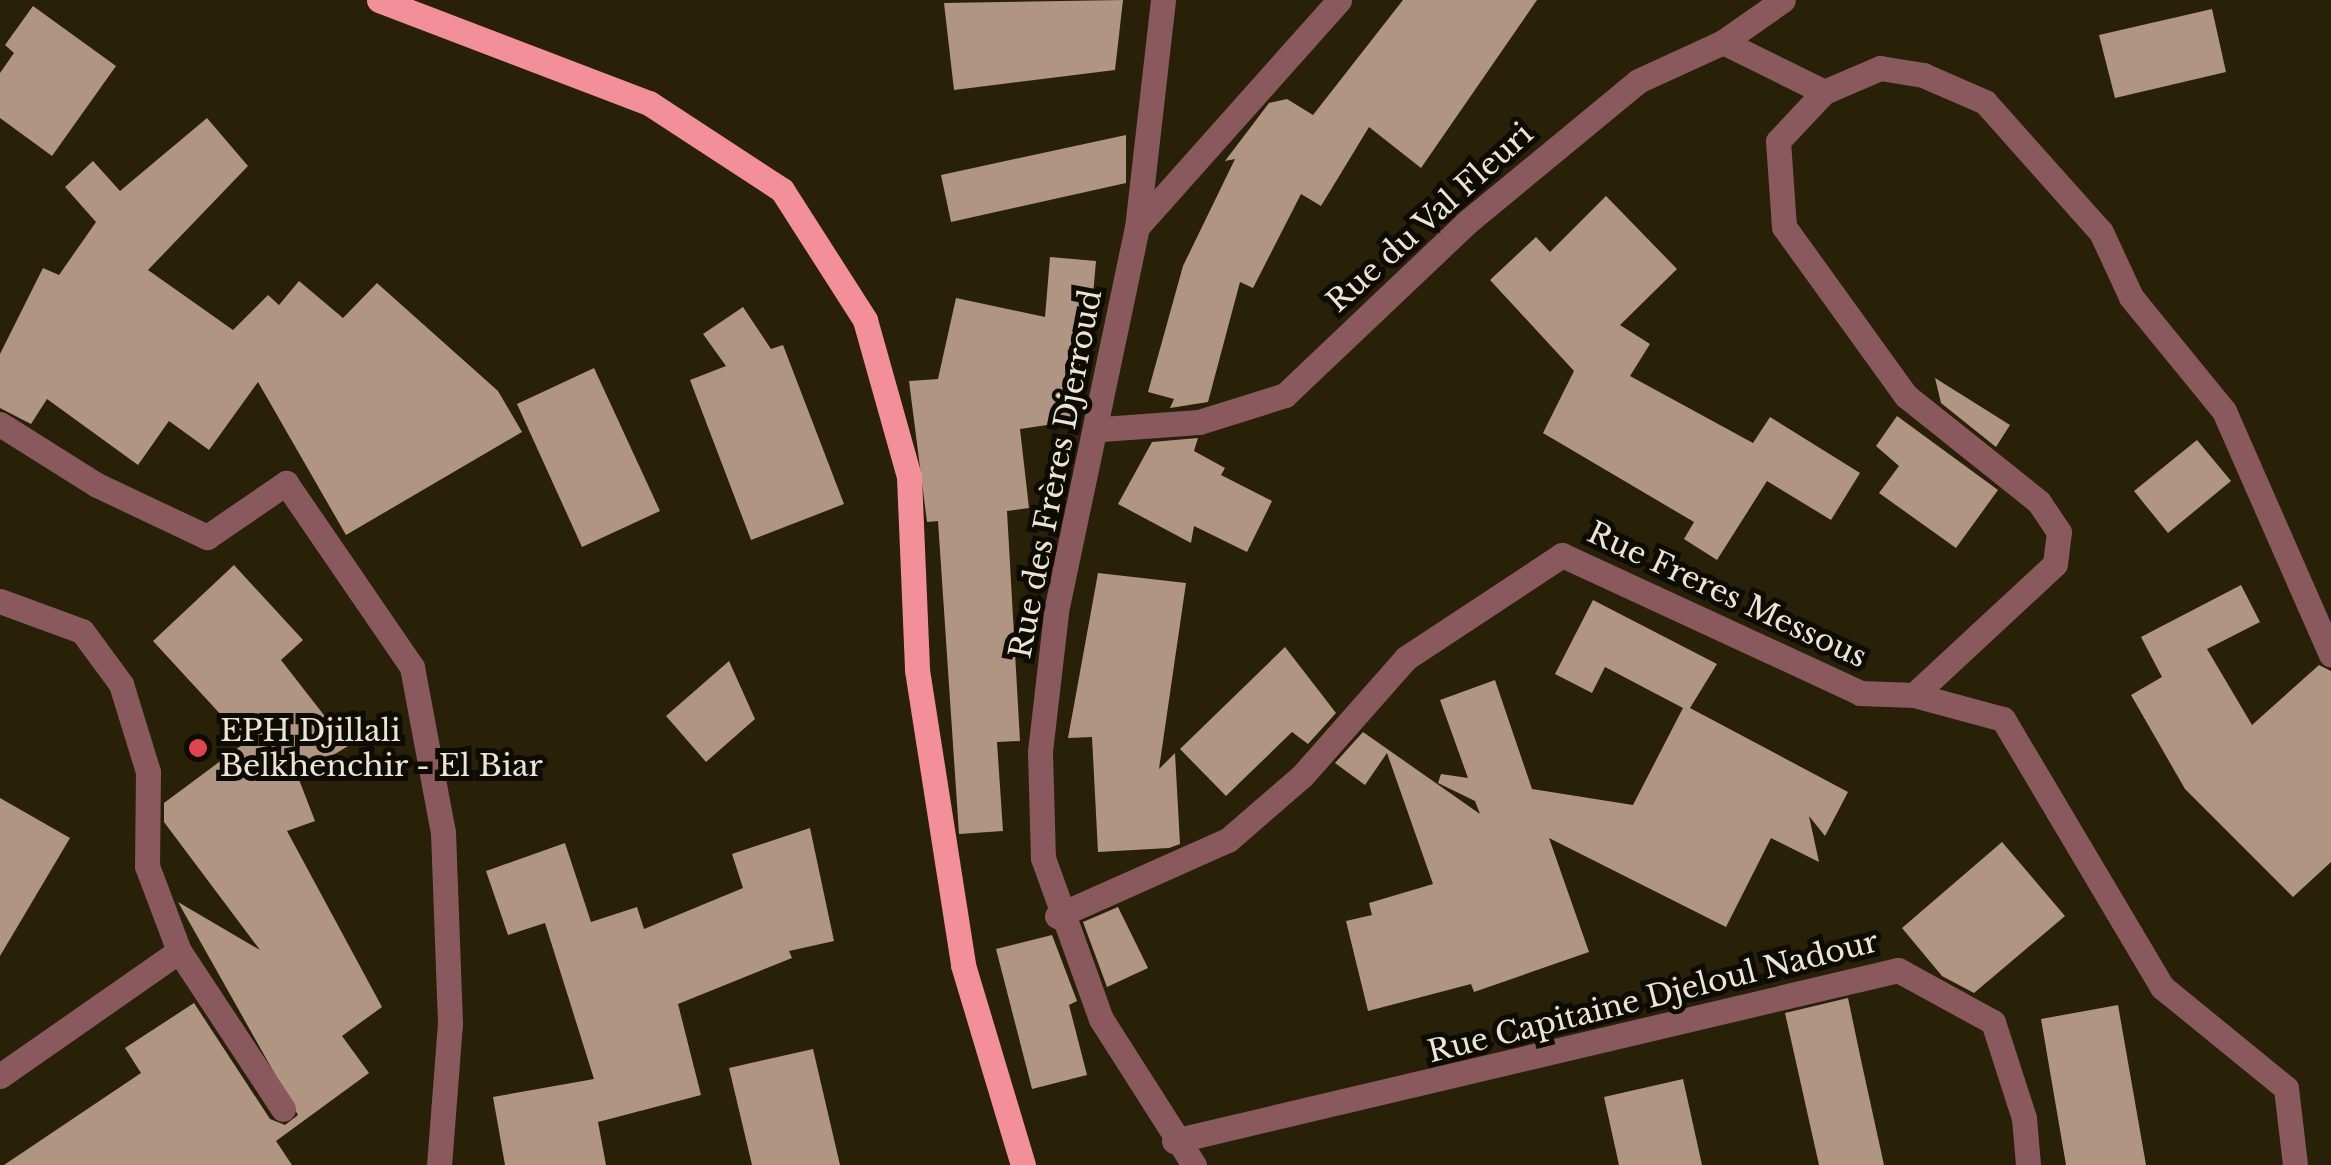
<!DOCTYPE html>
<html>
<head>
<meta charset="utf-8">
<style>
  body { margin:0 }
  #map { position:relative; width:2331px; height:1165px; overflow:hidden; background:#282107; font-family:"Libre Baskerville",serif }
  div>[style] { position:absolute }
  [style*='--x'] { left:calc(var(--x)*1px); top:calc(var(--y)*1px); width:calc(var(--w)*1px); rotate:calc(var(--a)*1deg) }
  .building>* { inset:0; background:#b09583 }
  .minor>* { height:25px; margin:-12.5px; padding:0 12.5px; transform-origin:12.5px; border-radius:12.5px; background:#89595d }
  .major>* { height:25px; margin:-12.5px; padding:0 12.5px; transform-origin:12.5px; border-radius:12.5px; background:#f38f98 }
  .dots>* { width:28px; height:28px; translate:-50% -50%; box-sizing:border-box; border:5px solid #0e0b03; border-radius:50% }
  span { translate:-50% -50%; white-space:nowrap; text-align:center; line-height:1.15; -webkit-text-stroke:10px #0e0b03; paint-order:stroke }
  .street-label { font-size:30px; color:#eae5d6 }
  .poi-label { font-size:30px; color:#eae5d6 }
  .left { translate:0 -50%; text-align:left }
</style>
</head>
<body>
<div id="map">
  <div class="building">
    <i style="clip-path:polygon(1123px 0,1115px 70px,954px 90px,944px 3px)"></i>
    <i style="clip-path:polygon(1403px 0,1537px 0,1421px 168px,1369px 127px,1321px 206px,1301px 194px,1253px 288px,1240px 282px,1208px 402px,1170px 408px,1174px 399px,1148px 392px,1183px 266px,1235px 159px,1225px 161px,1269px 103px,1287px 99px,1313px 115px)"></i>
    <i style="clip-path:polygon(33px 6px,116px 66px,52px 156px,0 118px,0 73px,14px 53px,5px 45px)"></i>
    <i style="clip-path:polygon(2212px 9px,2226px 72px,2115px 98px,2099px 35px)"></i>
    <i style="clip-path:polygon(207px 118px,248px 166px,148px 270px,233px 330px,268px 295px,279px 305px,299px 281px,343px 318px,377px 283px,498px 391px,522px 432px,346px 535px,258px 382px,209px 450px,169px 421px,138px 465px,47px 399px,31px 424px,0 408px,0 354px,43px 268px,59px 275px,96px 222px,65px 187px,93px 161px,120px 191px)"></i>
    <i style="clip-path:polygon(1126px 135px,1126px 183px,951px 222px,941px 175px)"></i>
    <i style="clip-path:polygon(1606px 196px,1677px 269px,1620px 325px,1650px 344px,1630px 376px,1753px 443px,1770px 417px,1860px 473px,1831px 520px,1767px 481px,1717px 560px,1684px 539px,1694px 522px,1543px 433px,1574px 371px,1490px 280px,1536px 237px,1550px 252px)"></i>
    <i style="clip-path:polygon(1050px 257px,1096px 261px,1091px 318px,1078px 374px,1067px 371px,1074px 421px,1020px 429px,1029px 508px,1007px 511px,1020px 741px,997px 742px,1003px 831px,959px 834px,938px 521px,927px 522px,909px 381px,938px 379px,956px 298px,1045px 317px)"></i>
    <i style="clip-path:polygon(743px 307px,771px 349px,783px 345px,844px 504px,751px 540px,690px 380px,726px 366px,703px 334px)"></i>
    <i style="clip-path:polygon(594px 368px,660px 511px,582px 547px,517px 404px)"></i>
    <i style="clip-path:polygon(1935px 378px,2010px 425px,1996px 447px,1941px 403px)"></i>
    <i style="clip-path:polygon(1897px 416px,1998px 490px,1956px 548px,1879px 493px,1899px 466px,1876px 446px)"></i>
    <i style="clip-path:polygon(1198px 438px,1194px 451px,1225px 468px,1221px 475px,1272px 501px,1247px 552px,1194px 526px,1191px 543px,1118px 504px,1152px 442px)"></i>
    <i style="clip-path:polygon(2197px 440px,2231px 481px,2168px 533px,2134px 491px)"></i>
    <i style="clip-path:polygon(234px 565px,303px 640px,281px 660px,348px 746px,298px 777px,315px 821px,287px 831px,382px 1007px,342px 1036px,369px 1073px,276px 1141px,292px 1165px,4px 1165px,141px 1073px,125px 1048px,194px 1003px,270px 1119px,285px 1125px,298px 1115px,178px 902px,260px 950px,164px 822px,164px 803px,246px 742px,153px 641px)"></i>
    <i style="clip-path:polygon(1098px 573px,1186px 583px,1159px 769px,1175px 753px,1180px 844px,1169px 848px,1098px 852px,1092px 737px,1068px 738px)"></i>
    <i style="clip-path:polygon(2241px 585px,2260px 622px,2207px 649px,2252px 725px,2319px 665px,2331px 671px,2331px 862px,2293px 897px,2185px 789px,2131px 695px,2162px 677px,2141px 637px)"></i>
    <i style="clip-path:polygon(1593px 600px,1717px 664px,1690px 708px,1848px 792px,1825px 836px,1809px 816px,1819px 862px,1771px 838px,1726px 927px,1549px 838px,1589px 952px,1474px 992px,1471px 984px,1368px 1011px,1346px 921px,1372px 915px,1369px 903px,1433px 884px,1387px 753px,1365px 785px,1335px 763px,1363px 732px,1480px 814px,1475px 801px,1438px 783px,1441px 774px,1468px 778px,1440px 700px,1495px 680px,1532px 789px,1633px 805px,1683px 708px,1605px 667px,1592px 693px,1555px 674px)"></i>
    <i style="clip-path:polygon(1285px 647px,1336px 713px,1308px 744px,1292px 732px,1226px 796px,1180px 749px)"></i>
    <i style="clip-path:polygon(729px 661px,755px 719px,706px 762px,666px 716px)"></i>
    <i style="clip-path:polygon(0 798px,70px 838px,0 956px)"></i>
    <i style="clip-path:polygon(810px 828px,834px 941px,789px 951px,792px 958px,678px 1004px,701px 1095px,598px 1122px,606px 1165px,505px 1165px,493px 1097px,594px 1079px,545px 923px,508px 935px,486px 871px,565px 843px,591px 922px,637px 907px,644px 929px,743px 888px,732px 854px)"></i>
    <i style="clip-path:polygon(2002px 842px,2065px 916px,1974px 993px,1942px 976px,1902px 928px)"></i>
    <i style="clip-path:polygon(1118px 907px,1148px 968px,1107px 987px,1083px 922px)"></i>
    <i style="clip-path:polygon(1052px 935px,1077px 1001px,1069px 1005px,1087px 1075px,1032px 1089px,996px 949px)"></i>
    <i style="clip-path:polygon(1848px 998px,1861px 1060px,1884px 1165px,1819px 1165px,1785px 1013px)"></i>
    <i style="clip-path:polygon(2118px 1005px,2146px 1165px,2066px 1165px,2041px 1019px)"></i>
    <i style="clip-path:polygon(813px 1049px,840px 1165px,752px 1165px,729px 1068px)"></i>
    <i style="clip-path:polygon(1683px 1079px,1702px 1165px,1619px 1165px,1604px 1097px)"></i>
  </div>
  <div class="minor">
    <i style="--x:1163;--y:0;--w:228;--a:96.5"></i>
    <i style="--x:1137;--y:227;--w:394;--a:101.9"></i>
    <i style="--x:1056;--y:613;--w:140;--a:96.6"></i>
    <i style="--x:1040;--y:752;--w:106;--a:88.4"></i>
    <i style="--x:1043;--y:858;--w:171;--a:70.2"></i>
    <i style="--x:1101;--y:1019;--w:173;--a:57.5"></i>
    <i style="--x:1723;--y:42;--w:113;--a:26.3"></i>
    <i style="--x:1137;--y:227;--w:304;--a:-48.3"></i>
    <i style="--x:0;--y:424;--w:115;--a:32.2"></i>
    <i style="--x:97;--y:485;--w:122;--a:25.3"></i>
    <i style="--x:207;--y:537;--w:96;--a:-34.4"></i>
    <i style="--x:286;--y:483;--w:223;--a:55.6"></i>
    <i style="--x:412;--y:667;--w:168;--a:79.4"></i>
    <i style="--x:443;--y:832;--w:191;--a:87.9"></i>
    <i style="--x:450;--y:1023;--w:142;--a:94.4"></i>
    <i style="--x:1102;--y:429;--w:97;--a:-4.1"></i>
    <i style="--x:1199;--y:422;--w:90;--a:-17.4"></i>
    <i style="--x:1285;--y:395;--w:250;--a:-43.5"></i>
    <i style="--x:1466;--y:223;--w:223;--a:-39.5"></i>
    <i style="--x:1638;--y:81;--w:94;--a:-24.6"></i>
    <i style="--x:1723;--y:42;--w:73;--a:-35"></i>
    <i style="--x:0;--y:601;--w:87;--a:20.1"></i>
    <i style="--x:82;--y:631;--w:66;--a:53.7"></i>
    <i style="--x:121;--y:684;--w:92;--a:72.9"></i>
    <i style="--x:148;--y:772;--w:94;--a:90.6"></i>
    <i style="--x:147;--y:866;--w:91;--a:69.4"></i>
    <i style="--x:1914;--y:695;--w:192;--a:-42.9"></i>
    <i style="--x:2055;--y:564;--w:32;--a:-83"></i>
    <i style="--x:2059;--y:532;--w:36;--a:-124"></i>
    <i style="--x:2039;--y:502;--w:170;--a:-141.4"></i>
    <i style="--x:1906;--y:396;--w:208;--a:-125.8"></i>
    <i style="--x:1784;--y:227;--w:86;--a:-94"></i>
    <i style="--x:1778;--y:141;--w:67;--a:-46.8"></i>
    <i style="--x:1824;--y:92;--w:61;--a:-23.2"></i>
    <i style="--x:1880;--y:68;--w:44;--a:9.2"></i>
    <i style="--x:1923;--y:75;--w:68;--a:23.5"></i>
    <i style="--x:1985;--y:102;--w:174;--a:48.3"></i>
    <i style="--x:2101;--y:232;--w:72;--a:65.2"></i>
    <i style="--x:2131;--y:297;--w:147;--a:50.8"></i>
    <i style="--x:2224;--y:411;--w:266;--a:66.3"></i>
    <i style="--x:1057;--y:916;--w:187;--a:-24"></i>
    <i style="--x:1228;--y:840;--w:98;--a:-40.9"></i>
    <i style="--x:1302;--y:776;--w:157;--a:-48.6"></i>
    <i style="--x:1406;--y:658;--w:187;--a:-33.4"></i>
    <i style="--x:1562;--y:555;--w:328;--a:24.8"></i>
    <i style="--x:1860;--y:693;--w:54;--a:2.1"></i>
    <i style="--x:1914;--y:695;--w:92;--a:15.1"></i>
    <i style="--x:2003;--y:719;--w:312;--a:59.3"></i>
    <i style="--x:2162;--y:987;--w:160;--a:39.2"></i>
    <i style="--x:2286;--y:1088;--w:78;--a:83.3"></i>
    <i style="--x:0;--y:1076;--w:218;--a:-34.9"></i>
    <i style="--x:179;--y:951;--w:189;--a:56.6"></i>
    <i style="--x:1174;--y:1141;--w:744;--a:-13.29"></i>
    <i style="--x:1898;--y:970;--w:108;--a:28.7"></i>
    <i style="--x:1993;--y:1022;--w:101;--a:72.1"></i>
    <i style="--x:2024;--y:1118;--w:47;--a:85.1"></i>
  </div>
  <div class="major">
    <i style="--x:379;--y:0;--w:289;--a:20.9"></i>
    <i style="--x:649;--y:103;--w:159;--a:33.2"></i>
    <i style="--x:782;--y:190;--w:154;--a:57.4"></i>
    <i style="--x:865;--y:320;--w:163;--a:74.3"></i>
    <i style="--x:909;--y:477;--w:193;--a:87.6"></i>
    <i style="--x:917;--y:670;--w:299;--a:81.1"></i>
    <i style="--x:963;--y:965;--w:209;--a:73.3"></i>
  </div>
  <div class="dots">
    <i style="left:198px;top:748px;background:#e0444e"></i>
  </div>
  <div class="street-label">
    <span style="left:1430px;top:218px;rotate:-42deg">Rue du Val Fleuri</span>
    <span style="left:1056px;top:474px;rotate:-79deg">Rue des Frères Djerroud</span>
    <span style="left:1727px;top:595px;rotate:25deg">Rue Freres Messous</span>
    <span style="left:1653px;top:997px;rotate:-14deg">Rue Capitaine Djeloul Nadour</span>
  </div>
  <div class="poi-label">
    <span class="left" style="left:220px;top:748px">EPH Djillali<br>Belkhenchir - El Biar</span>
  </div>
</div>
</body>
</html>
